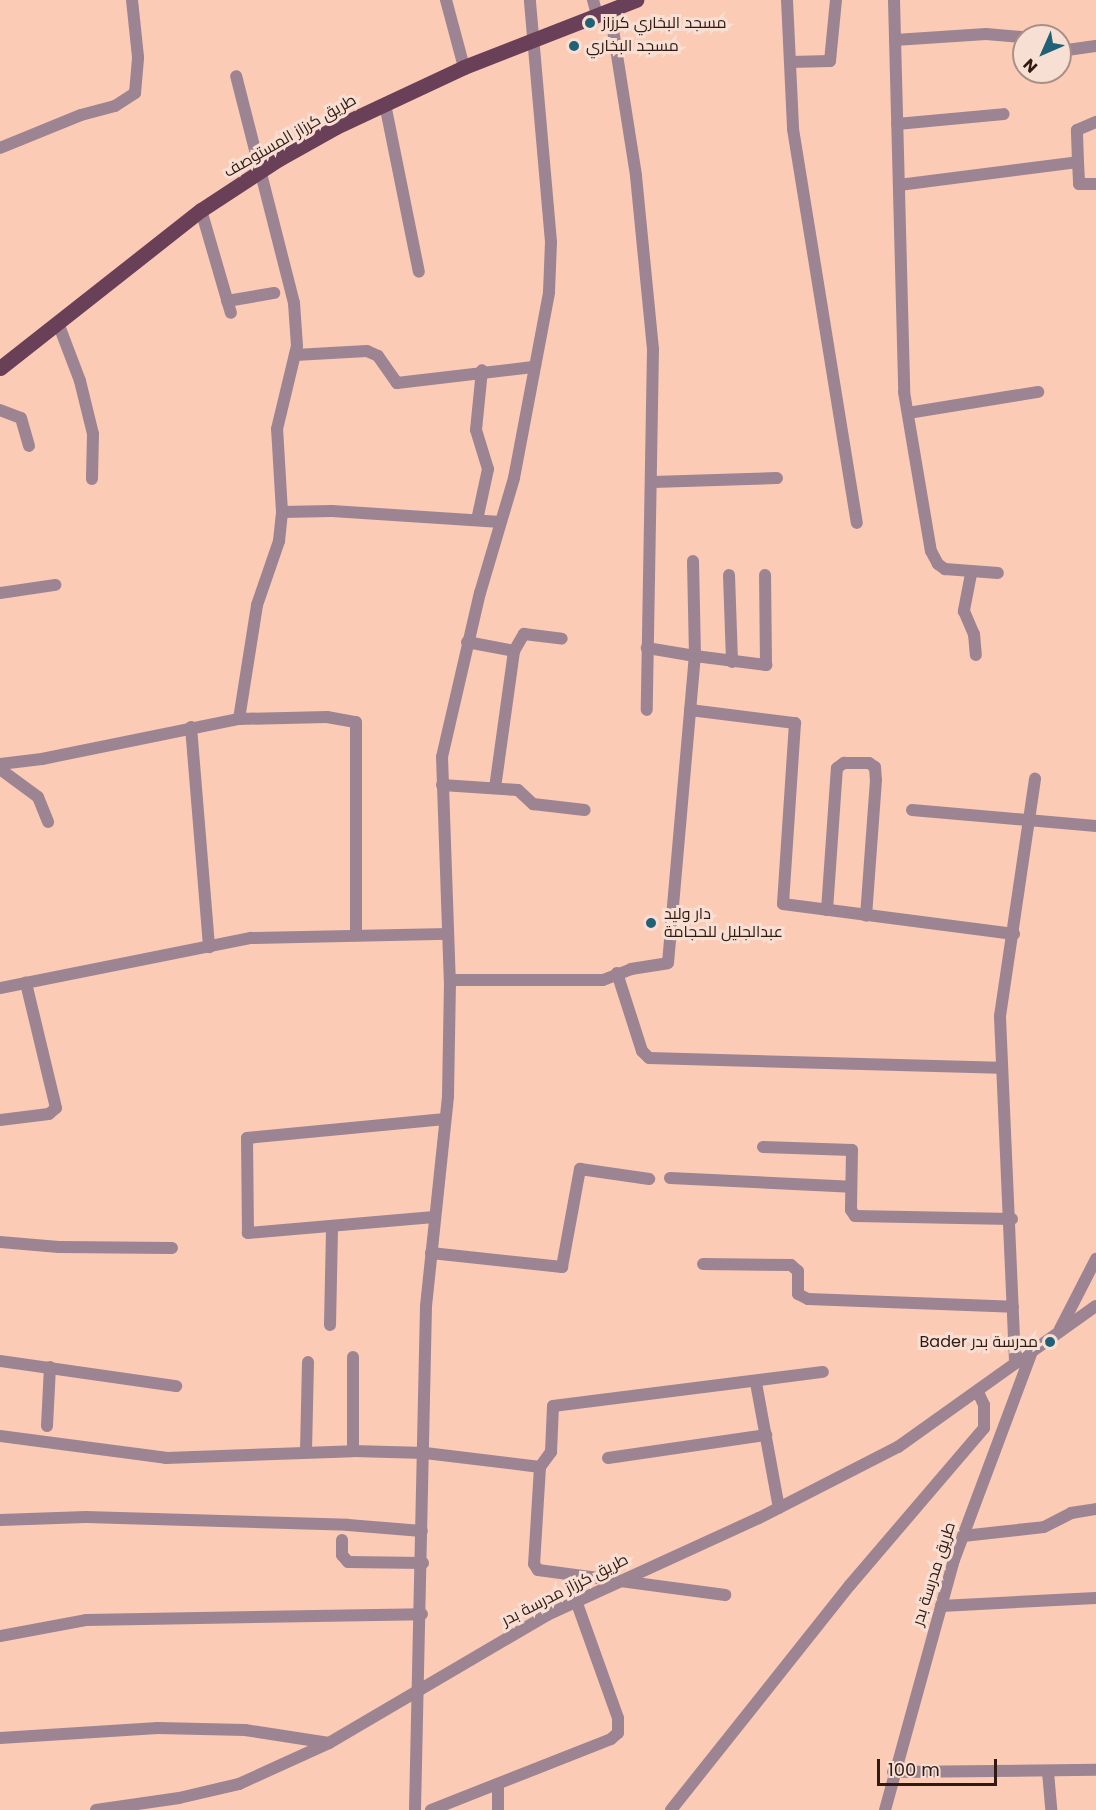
<!DOCTYPE html>
<html>
<head>
<meta charset="utf-8">
<style>
  body { margin:0 }
  #map { position:relative; width:1096px; height:1810px; overflow:hidden; background:#fccbb6; font-family:Poppins,Cairo,sans-serif }
  div>[style] { position:absolute }
  [style*='--x'] { left:calc(var(--x)*1px); top:calc(var(--y)*1px); width:calc(var(--w)*1px); rotate:calc(var(--a)*1deg) }
  .minor>* { height:12px; margin:-6px; padding:0 6px; transform-origin:6px; border-radius:6px; background:#9d8492 }
  .major>* { height:15px; margin:-7.5px; padding:0 7.5px; transform-origin:7.5px; border-radius:7.5px; background:#6a4059 }
  .dots>* { width:16px; height:16px; translate:-50% -50%; box-sizing:border-box; border:3px solid #f8dfd4; border-radius:50% }
  span { translate:-50% -50%; white-space:nowrap; text-align:center; line-height:1.15; -webkit-text-stroke:6px #f8dfd4; paint-order:stroke }
  .poi-label { font-size:16px; color:#301a11 }
  .left { translate:0 -50%; text-align:left }
  .right { translate:-100% -50%; text-align:right }
  .street-label { font-size:16px; color:#301a11 }
  .north { position:absolute; left:1012px; top:24px; width:60px; height:60px; box-sizing:border-box; background:#f8dfd4; border:2px solid #a89086; border-radius:50%; rotate:225deg; font-size:16px; font-weight:700; line-height:24px; text-align:center; color:#301a11 }
  .north::after { content:''; display:block; margin:auto; width:21px; height:27px; background:#216176; clip-path:polygon(50% 0,100% 100%,50% 72%,0 100%) }
  .scale { position:absolute; left:877px; top:1759px; width:120px; height:27px; box-sizing:border-box; border:3px solid #301a11; border-top:0; padding-left:8px; font-size:18px; line-height:21px; white-space:nowrap; color:#301a11; -webkit-text-stroke:4px #f8dfd4; paint-order:stroke }
</style>
</head>
<body>
<div id="map">
  <div class="minor">
    <i style="--x:446;--y:0;--w:69;--a:75"></i>
    <i style="--x:593;--y:0;--w:16;--a:75"></i>
    <i style="--x:787;--y:0;--w:129;--a:87.3"></i>
    <i style="--x:793;--y:129;--w:399;--a:80.8"></i>
    <i style="--x:894;--y:0;--w:392;--a:88.5"></i>
    <i style="--x:904;--y:392;--w:161;--a:80.4"></i>
    <i style="--x:931;--y:551;--w:15;--a:62"></i>
    <i style="--x:938;--y:564;--w:9;--a:36"></i>
    <i style="--x:945;--y:569;--w:53;--a:4.3"></i>
    <i style="--x:610;--y:11;--w:167;--a:81"></i>
    <i style="--x:636;--y:176;--w:174;--a:84.4"></i>
    <i style="--x:653;--y:349;--w:361;--a:91"></i>
    <i style="--x:895;--y:40;--w:91;--a:-3.8"></i>
    <i style="--x:986;--y:34;--w:38;--a:5"></i>
    <i style="--x:1060;--y:51;--w:36;--a:-8"></i>
    <i style="--x:790;--y:62;--w:40;--a:-1.4"></i>
    <i style="--x:830;--y:61;--w:61;--a:-84.4"></i>
    <i style="--x:385;--y:104;--w:171;--a:78.6"></i>
    <i style="--x:897;--y:124;--w:107;--a:-5.3"></i>
    <i style="--x:0;--y:148;--w:87;--a:-22.2"></i>
    <i style="--x:81;--y:115;--w:35;--a:-15"></i>
    <i style="--x:115;--y:106;--w:24;--a:-33"></i>
    <i style="--x:135;--y:93;--w:36;--a:-85"></i>
    <i style="--x:138;--y:57;--w:57;--a:-96"></i>
    <i style="--x:1078;--y:162;--w:22;--a:87"></i>
    <i style="--x:1079;--y:184;--w:17;--a:0"></i>
    <i style="--x:899;--y:185;--w:180;--a:-7.3"></i>
    <i style="--x:1078;--y:162;--w:32;--a:-92"></i>
    <i style="--x:1077;--y:130;--w:21;--a:-23"></i>
    <i style="--x:201;--y:210;--w:107;--a:73.8"></i>
    <i style="--x:227;--y:301;--w:48;--a:-9.7"></i>
    <i style="--x:58;--y:323;--w:62;--a:69.2"></i>
    <i style="--x:80;--y:381;--w:55;--a:76.2"></i>
    <i style="--x:93;--y:434;--w:45;--a:91.3"></i>
    <i style="--x:295;--y:355;--w:72;--a:-3.2"></i>
    <i style="--x:367;--y:351;--w:12;--a:24"></i>
    <i style="--x:378;--y:356;--w:33;--a:55"></i>
    <i style="--x:397;--y:383;--w:137;--a:-6.7"></i>
    <i style="--x:0;--y:410;--w:22;--a:21"></i>
    <i style="--x:21;--y:418;--w:29;--a:74"></i>
    <i style="--x:908;--y:413;--w:132;--a:-9.2"></i>
    <i style="--x:653;--y:482;--w:124;--a:-1.8"></i>
    <i style="--x:282;--y:512;--w:50;--a:-1.1"></i>
    <i style="--x:332;--y:511;--w:169;--a:3.7"></i>
    <i style="--x:477;--y:520;--w:52;--a:-77.8"></i>
    <i style="--x:488;--y:469;--w:41;--a:-107.1"></i>
    <i style="--x:476;--y:430;--w:60;--a:-84.3"></i>
    <i style="--x:693;--y:561;--w:95;--a:88.8"></i>
    <i style="--x:695;--y:656;--w:72;--a:7.2"></i>
    <i style="--x:766;--y:665;--w:90;--a:-90.6"></i>
    <i style="--x:971;--y:574;--w:38;--a:101"></i>
    <i style="--x:964;--y:611;--w:25;--a:67"></i>
    <i style="--x:974;--y:634;--w:21;--a:85"></i>
    <i style="--x:729;--y:575;--w:87;--a:88"></i>
    <i style="--x:0;--y:593;--w:56;--a:-8.3"></i>
    <i style="--x:467;--y:642;--w:48;--a:10.8"></i>
    <i style="--x:514;--y:651;--w:20;--a:-60"></i>
    <i style="--x:524;--y:634;--w:38;--a:7"></i>
    <i style="--x:690;--y:710;--w:106;--a:7.1"></i>
    <i style="--x:795;--y:723;--w:181;--a:93.8"></i>
    <i style="--x:783;--y:904;--w:233;--a:7.4"></i>
    <i style="--x:239;--y:719;--w:88;--a:-1.3"></i>
    <i style="--x:327;--y:717;--w:29;--a:10"></i>
    <i style="--x:356;--y:722;--w:213;--a:90"></i>
    <i style="--x:191;--y:727;--w:221;--a:85.3"></i>
    <i style="--x:0;--y:764;--w:42;--a:-6.8"></i>
    <i style="--x:42;--y:759;--w:201;--a:-11.5"></i>
    <i style="--x:239;--y:719;--w:115;--a:-81"></i>
    <i style="--x:257;--y:605;--w:68;--a:-71"></i>
    <i style="--x:279;--y:541;--w:29;--a:-84"></i>
    <i style="--x:282;--y:512;--w:83;--a:-93.4"></i>
    <i style="--x:277;--y:429;--w:85;--a:-76.5"></i>
    <i style="--x:297;--y:346;--w:43;--a:-94"></i>
    <i style="--x:294;--y:303;--w:234;--a:-104.3"></i>
    <i style="--x:0;--y:769;--w:47;--a:36.4"></i>
    <i style="--x:38;--y:797;--w:27;--a:68"></i>
    <i style="--x:442;--y:785;--w:76;--a:3.8"></i>
    <i style="--x:518;--y:790;--w:21;--a:43"></i>
    <i style="--x:533;--y:804;--w:52;--a:6.6"></i>
    <i style="--x:495;--y:788;--w:138;--a:-82.1"></i>
    <i style="--x:912;--y:810;--w:185;--a:5"></i>
    <i style="--x:827;--y:910;--w:142;--a:-86"></i>
    <i style="--x:837;--y:768;--w:9;--a:-36"></i>
    <i style="--x:844;--y:763;--w:25;--a:0"></i>
    <i style="--x:869;--y:763;--w:7;--a:34"></i>
    <i style="--x:875;--y:767;--w:13;--a:86"></i>
    <i style="--x:876;--y:780;--w:136;--a:94.2"></i>
    <i style="--x:617;--y:973;--w:82;--a:72.2"></i>
    <i style="--x:642;--y:1051;--w:10;--a:45"></i>
    <i style="--x:649;--y:1058;--w:350;--a:1.6"></i>
    <i style="--x:450;--y:980;--w:153;--a:0"></i>
    <i style="--x:603;--y:980;--w:30;--a:-21"></i>
    <i style="--x:631;--y:969;--w:37;--a:-9"></i>
    <i style="--x:668;--y:963;--w:308;--a:-85"></i>
    <i style="--x:695;--y:656;--w:49;--a:-170.5"></i>
    <i style="--x:0;--y:988;--w:256;--a:-11.3"></i>
    <i style="--x:251;--y:938;--w:197;--a:-1.2"></i>
    <i style="--x:0;--y:1120;--w:49;--a:-7"></i>
    <i style="--x:49;--y:1114;--w:9;--a:-41"></i>
    <i style="--x:56;--y:1108;--w:129;--a:-103.5"></i>
    <i style="--x:763;--y:1147;--w:89;--a:1.9"></i>
    <i style="--x:852;--y:1150;--w:60;--a:91"></i>
    <i style="--x:851;--y:1210;--w:7;--a:56"></i>
    <i style="--x:855;--y:1216;--w:157;--a:1.1"></i>
    <i style="--x:670;--y:1178;--w:181;--a:2.8"></i>
    <i style="--x:434;--y:1217;--w:187;--a:175.1"></i>
    <i style="--x:248;--y:1233;--w:95;--a:-90.6"></i>
    <i style="--x:247;--y:1138;--w:199;--a:-5.5"></i>
    <i style="--x:0;--y:1242;--w:59;--a:4.8"></i>
    <i style="--x:59;--y:1247;--w:113;--a:0.5"></i>
    <i style="--x:431;--y:1253;--w:132;--a:6.1"></i>
    <i style="--x:562;--y:1267;--w:100;--a:-79.6"></i>
    <i style="--x:580;--y:1169;--w:70;--a:8.2"></i>
    <i style="--x:703;--y:1264;--w:88;--a:0.7"></i>
    <i style="--x:791;--y:1265;--w:9;--a:41"></i>
    <i style="--x:798;--y:1271;--w:23;--a:90"></i>
    <i style="--x:798;--y:1294;--w:11;--a:27"></i>
    <i style="--x:808;--y:1299;--w:205;--a:2.2"></i>
    <i style="--x:330;--y:1325;--w:99;--a:-88.8"></i>
    <i style="--x:1060;--y:1329;--w:79;--a:-62.8"></i>
    <i style="--x:0;--y:1361;--w:178;--a:8.1"></i>
    <i style="--x:1015;--y:1361;--w:345;--a:-92.5"></i>
    <i style="--x:1000;--y:1016;--w:240;--a:-81.6"></i>
    <i style="--x:756;--y:1383;--w:127;--a:79.6"></i>
    <i style="--x:47;--y:1426;--w:59;--a:-87.1"></i>
    <i style="--x:0;--y:1436;--w:167;--a:7.5"></i>
    <i style="--x:166;--y:1458;--w:187;--a:-2.1"></i>
    <i style="--x:353;--y:1451;--w:72;--a:1.6"></i>
    <i style="--x:425;--y:1453;--w:116;--a:6.9"></i>
    <i style="--x:540;--y:1467;--w:19;--a:-54"></i>
    <i style="--x:551;--y:1452;--w:46;--a:-87.5"></i>
    <i style="--x:553;--y:1406;--w:272;--a:-7.2"></i>
    <i style="--x:306;--y:1451;--w:89;--a:-88.7"></i>
    <i style="--x:353;--y:1451;--w:94;--a:-90"></i>
    <i style="--x:608;--y:1458;--w:160;--a:-8.3"></i>
    <i style="--x:540;--y:1467;--w:97;--a:93.5"></i>
    <i style="--x:534;--y:1564;--w:7;--a:56"></i>
    <i style="--x:538;--y:1570;--w:189;--a:7.6"></i>
    <i style="--x:0;--y:1520;--w:86;--a:-2"></i>
    <i style="--x:86;--y:1517;--w:262;--a:1.7"></i>
    <i style="--x:348;--y:1525;--w:74;--a:4.6"></i>
    <i style="--x:963;--y:1536;--w:81;--a:-6.3"></i>
    <i style="--x:1044;--y:1527;--w:30;--a:-27"></i>
    <i style="--x:1071;--y:1513;--w:25;--a:-9"></i>
    <i style="--x:342;--y:1540;--w:15;--a:90"></i>
    <i style="--x:342;--y:1555;--w:9;--a:49"></i>
    <i style="--x:348;--y:1562;--w:75;--a:0.8"></i>
    <i style="--x:941;--y:1606;--w:155;--a:-3"></i>
    <i style="--x:0;--y:1636;--w:87;--a:-10.5"></i>
    <i style="--x:86;--y:1620;--w:336;--a:-1"></i>
    <i style="--x:0;--y:1738;--w:158;--a:-3.6"></i>
    <i style="--x:158;--y:1728;--w:87;--a:1.3"></i>
    <i style="--x:245;--y:1730;--w:85;--a:8.8"></i>
    <i style="--x:893;--y:1772;--w:203;--a:-0.6"></i>
    <i style="--x:1048;--y:1772;--w:38;--a:85"></i>
    <i style="--x:96;--y:1810;--w:84;--a:-8.2"></i>
    <i style="--x:179;--y:1798;--w:62;--a:-13.1"></i>
    <i style="--x:239;--y:1784;--w:99;--a:-24.5"></i>
    <i style="--x:329;--y:1743;--w:253;--a:-30.4"></i>
    <i style="--x:547;--y:1615;--w:233;--a:-24.6"></i>
    <i style="--x:759;--y:1518;--w:156;--a:-27.1"></i>
    <i style="--x:898;--y:1447;--w:243;--a:-35.5"></i>
    <i style="--x:415;--y:1810;--w:504;--a:-88.75"></i>
    <i style="--x:426;--y:1306;--w:211;--a:-84"></i>
    <i style="--x:448;--y:1096;--w:110;--a:-89"></i>
    <i style="--x:450;--y:986;--w:229;--a:-92"></i>
    <i style="--x:442;--y:757;--w:168;--a:-77"></i>
    <i style="--x:480;--y:593;--w:120;--a:-73.5"></i>
    <i style="--x:514;--y:478;--w:189;--a:-79.3"></i>
    <i style="--x:549;--y:292;--w:50;--a:-87.7"></i>
    <i style="--x:551;--y:242;--w:243;--a:-95"></i>
    <i style="--x:431;--y:1810;--w:193;--a:-21.5"></i>
    <i style="--x:611;--y:1739;--w:9;--a:-41"></i>
    <i style="--x:618;--y:1733;--w:15;--a:-90"></i>
    <i style="--x:618;--y:1718;--w:124;--a:-109.7"></i>
    <i style="--x:498;--y:1810;--w:26;--a:-90"></i>
    <i style="--x:671;--y:1810;--w:288;--a:-51.5"></i>
    <i style="--x:850;--y:1585;--w:206;--a:-49.5"></i>
    <i style="--x:984;--y:1428;--w:23;--a:-90"></i>
    <i style="--x:984;--y:1405;--w:14;--a:-115"></i>
    <i style="--x:885;--y:1810;--w:259;--a:-74.6"></i>
    <i style="--x:954;--y:1560;--w:220;--a:-69.5"></i>
  </div>
  <div class="major">
    <i style="--x:0;--y:368;--w:256;--a:-38.2"></i>
    <i style="--x:201;--y:210;--w:93;--a:-33.2"></i>
    <i style="--x:279;--y:159;--w:65;--a:-29.3"></i>
    <i style="--x:336;--y:127;--w:141;--a:-25.1"></i>
    <i style="--x:464;--y:67;--w:185;--a:-21.3"></i>
  </div>
  <div class="dots">
    <i style="left:590px;top:23px;background:#216176"></i>
    <i style="left:574px;top:46px;background:#216176"></i>
    <i style="left:651px;top:923px;background:#216176"></i>
    <i style="left:1050px;top:1342px;background:#216176"></i>
  </div>
  <div class="poi-label">
    <span class="left" style="left:602px;top:23px">مسجد البخاري كرزاز</span>
    <span class="left" style="left:586px;top:46px">مسجد البخاري</span>
    <span class="left" style="left:664px;top:923px">دار وليد<br>عبدالجليل للحجامة</span>
    <span class="right" style="left:1038px;top:1342px">Bader مدرسة بدر</span>
  </div>
  <div class="street-label">
    <span style="left:290px;top:136px;rotate:-30deg">طريق كرزاز المستوصف</span>
    <span style="left:934px;top:1574px;rotate:-72deg">طريق مدرسة بدر</span>
    <span style="left:565px;top:1590px;rotate:-27deg">طريق كرزاز مدرسة بدر</span>
  </div>
  <div class="north">N</div>
  <div class="scale">100 m</div>
</div>
</body>
</html>
